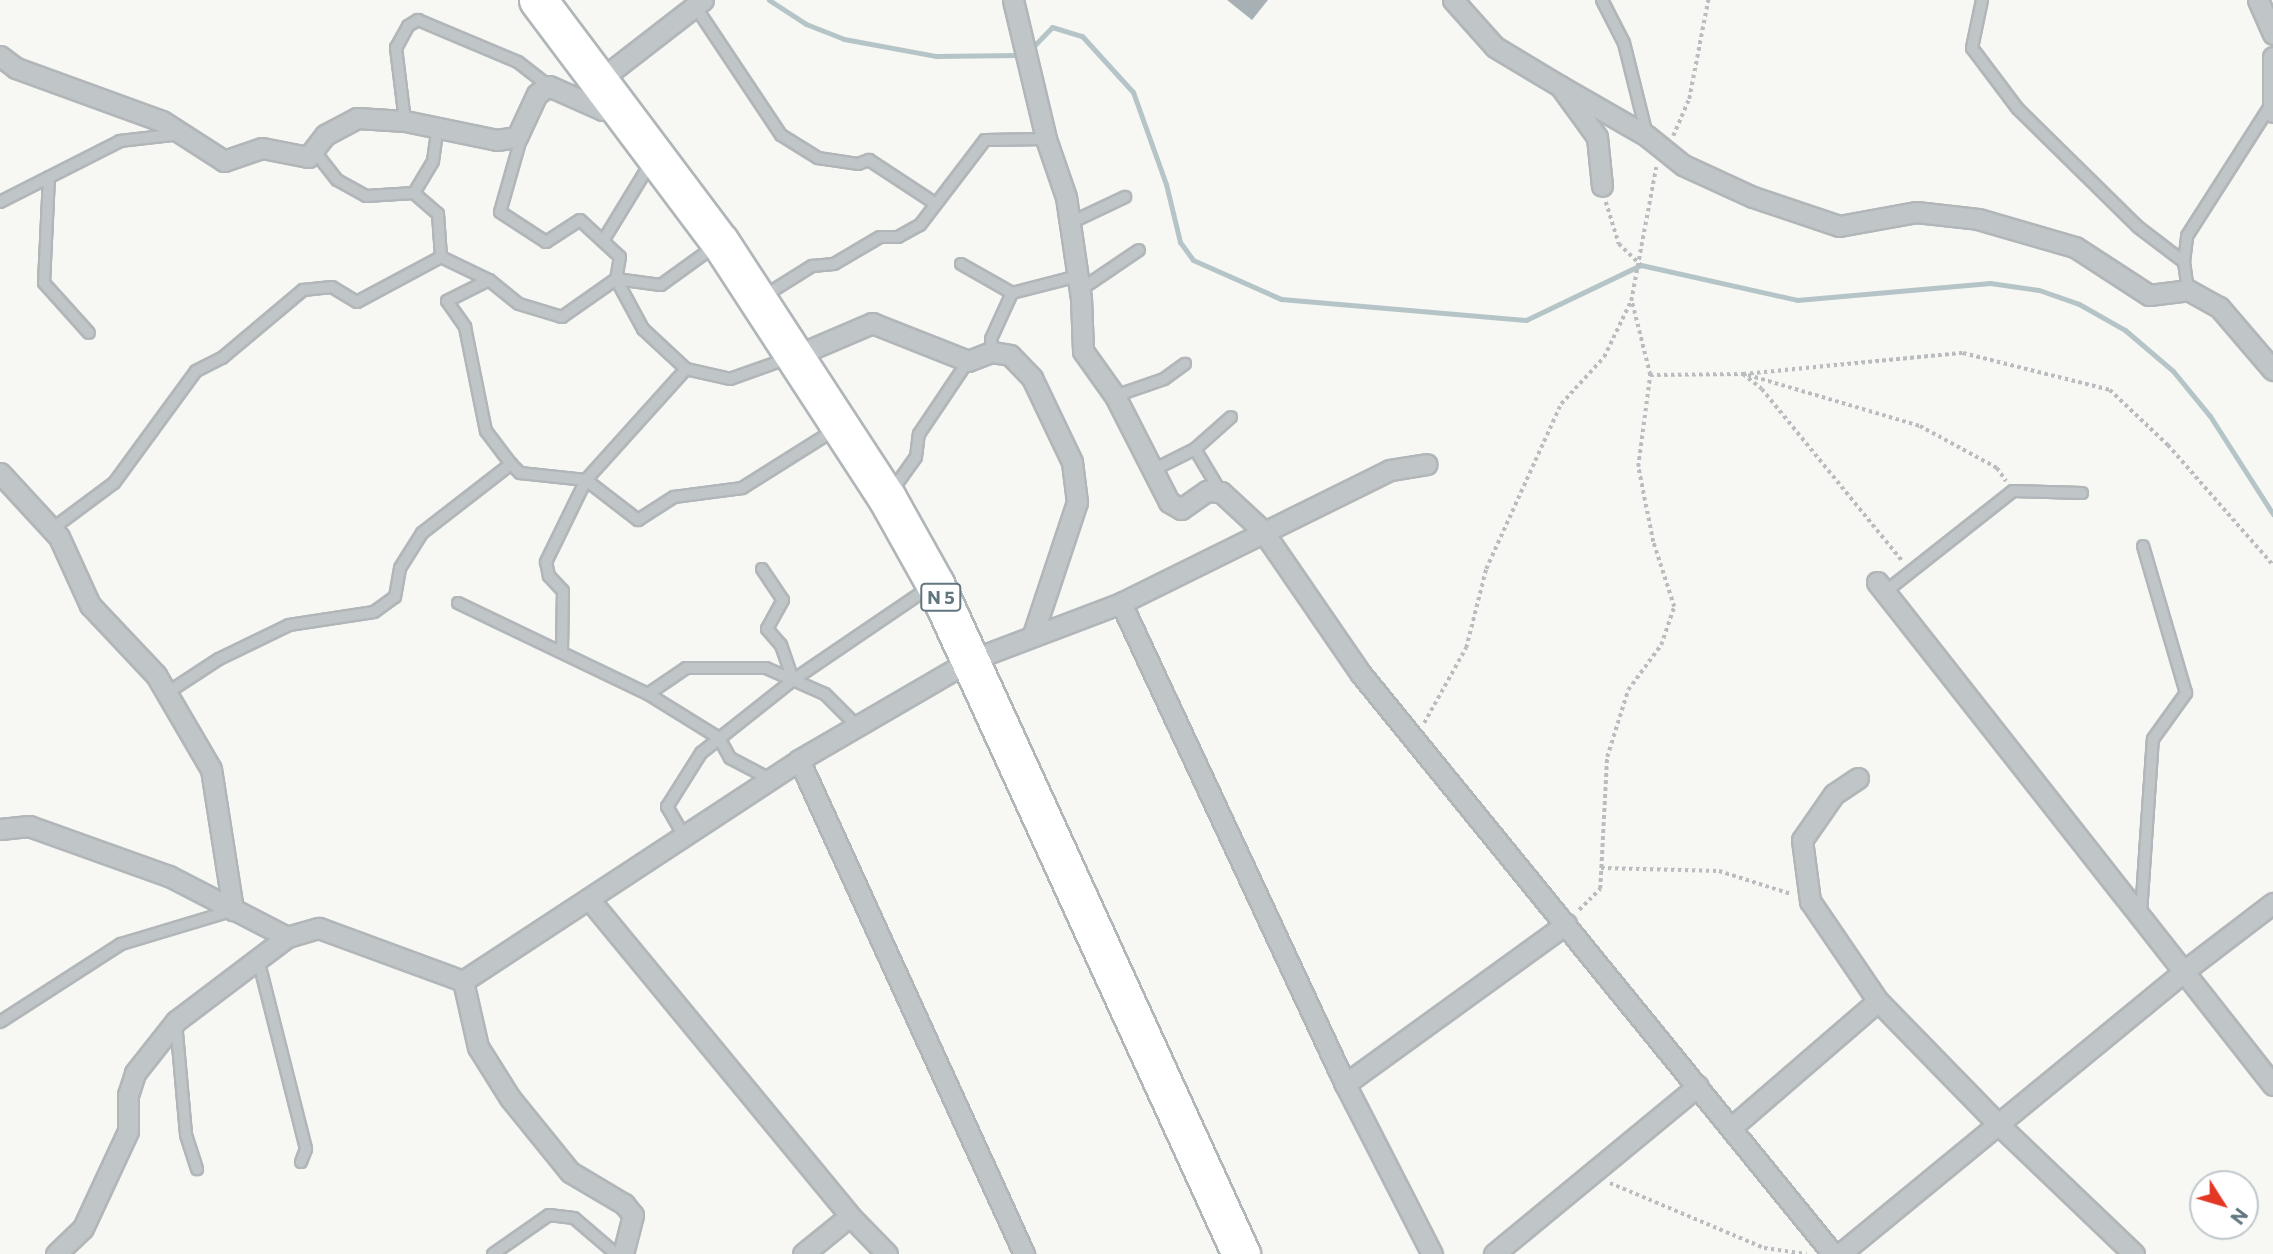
<!DOCTYPE html>
<html>
<head>
<meta charset="utf-8">
<style>
  body { margin:0 }
  #map { position:relative; width:2273px; height:1254px; overflow:hidden; background:#f7f7f4; font-family:Commissioner,sans-serif }
  div>[style] { position:absolute }
  [style*='--x'] { left:calc(var(--x)*1px); top:calc(var(--y)*1px); width:calc(var(--w)*1px); rotate:calc(var(--a)*1deg) }
  .stream>* { height:5px; margin:-2.5px; padding:0 2.5px; transform-origin:2.5px; border-radius:2.5px; background:#b5c5c7 }
  .building>* { inset:0; background:#a7b1b5 }
  .path>* { height:3.5px; margin-top:-1.75px; transform-origin:0; background:repeating-linear-gradient(90deg,#babdbf 0 3.5px,transparent 0 7px) }
  .roads { filter:drop-shadow(2px 0 #b1b6b9) drop-shadow(-2px 0 #b1b6b9) drop-shadow(0 2px #b1b6b9) drop-shadow(0 -2px #b1b6b9) }
  .lane>* { height:10px; margin:-5px; padding:0 5px; transform-origin:5px; border-radius:5px; background:#c0c5c8 }
  .street>* { height:19px; margin:-9.5px; padding:0 9.5px; transform-origin:9.5px; border-radius:9.5px; background:#c0c5c8 }
  .highway>* { height:37px; margin:-18.5px; padding:0 18.5px; transform-origin:18.5px; border-radius:18.5px; background:#fff }
  span { translate:-50% -50%; white-space:nowrap; text-align:center; line-height:1.15; -webkit-text-stroke:7px #fff; paint-order:stroke }
  .shield-label span { padding:2px 5px; background:#fff; border:2px solid; border-radius:5px; -webkit-text-stroke-width:0 }
  .shield-label { font-size:18px; color:#62767f; font-weight:700 }
  .north { position:absolute; left:2189px; top:1170px; width:70px; height:70px; box-sizing:border-box; background:#fff; border:2px solid #c0c8cc; border-radius:50%; rotate:127deg; font-size:19px; font-weight:700; line-height:28px; text-align:center; color:#62767f }
  .north::after { content:''; display:block; margin:auto; width:24px; height:32px; background:#e43826; clip-path:polygon(50% 0,100% 100%,50% 72%,0 100%) }
</style>
</head>
<body>
<div id="map">
  <div class="stream">
    <i style="--x:769;--y:0;--w:44;--a:33"></i>
    <i style="--x:806;--y:24;--w:41;--a:21.5"></i>
    <i style="--x:844;--y:39;--w:94;--a:10.5"></i>
    <i style="--x:936;--y:56;--w:85;--a:-0.7"></i>
    <i style="--x:1029;--y:51;--w:33;--a:-46"></i>
    <i style="--x:1052;--y:27;--w:31;--a:17"></i>
    <i style="--x:1082;--y:36;--w:76;--a:47.7"></i>
    <i style="--x:1133;--y:92;--w:98;--a:70.3"></i>
    <i style="--x:1166;--y:184;--w:60;--a:76.4"></i>
    <i style="--x:1180;--y:242;--w:22;--a:54"></i>
    <i style="--x:1193;--y:260;--w:96;--a:23.9"></i>
    <i style="--x:1281;--y:299;--w:246;--a:4.9"></i>
    <i style="--x:1526;--y:320;--w:127;--a:-25.6"></i>
    <i style="--x:1641;--y:265;--w:160;--a:12.6"></i>
    <i style="--x:1797;--y:300;--w:194;--a:-5"></i>
    <i style="--x:1990;--y:283;--w:49;--a:8.1"></i>
    <i style="--x:2039;--y:290;--w:42;--a:19.3"></i>
    <i style="--x:2079;--y:304;--w:53;--a:29.5"></i>
    <i style="--x:2125;--y:330;--w:63;--a:40.5"></i>
    <i style="--x:2173;--y:371;--w:58;--a:50.6"></i>
    <i style="--x:2210;--y:416;--w:117;--a:57.3"></i>
  </div>
  <div class="building">
    <i style="clip-path:polygon(1227px 0,1268px 0,1252px 20px)"></i>
  </div>
  <div class="path">
    <i style="--x:1673;--y:136;--w:40;--a:-66.6"></i>
    <i style="--x:1689;--y:99;--w:101;--a:-79.1"></i>
    <i style="--x:1606;--y:202;--w:44;--a:72.8"></i>
    <i style="--x:1619;--y:244;--w:30;--a:44"></i>
    <i style="--x:1743;--y:374;--w:221;--a:-5.5"></i>
    <i style="--x:1963;--y:353;--w:152;--a:14.1"></i>
    <i style="--x:2110;--y:390;--w:80;--a:43.5"></i>
    <i style="--x:2168;--y:445;--w:159;--a:48.8"></i>
    <i style="--x:1650;--y:375;--w:93;--a:-0.6"></i>
    <i style="--x:1743;--y:374;--w:24;--a:38"></i>
    <i style="--x:1762;--y:389;--w:223;--a:50.8"></i>
    <i style="--x:1748;--y:375;--w:179;--a:16.5"></i>
    <i style="--x:1920;--y:426;--w:88;--a:28.6"></i>
    <i style="--x:1997;--y:468;--w:16;--a:55"></i>
    <i style="--x:1424;--y:723;--w:86;--a:-60.8"></i>
    <i style="--x:1466;--y:648;--w:81;--a:-75.8"></i>
    <i style="--x:1486;--y:569;--w:181;--a:-65.6"></i>
    <i style="--x:1561;--y:404;--w:64;--a:-47.5"></i>
    <i style="--x:1604;--y:357;--w:62;--a:-64.3"></i>
    <i style="--x:1631;--y:301;--w:136;--a:-79.4"></i>
    <i style="--x:1601;--y:868;--w:118;--a:1.5"></i>
    <i style="--x:1719;--y:871;--w:76;--a:17.7"></i>
    <i style="--x:1579;--y:910;--w:30;--a:-45"></i>
    <i style="--x:1600;--y:889;--w:132;--a:-87"></i>
    <i style="--x:1607;--y:757;--w:70;--a:-72.6"></i>
    <i style="--x:1628;--y:690;--w:56;--a:-53.7"></i>
    <i style="--x:1661;--y:645;--w:40;--a:-71.1"></i>
    <i style="--x:1674;--y:607;--w:68;--a:-107.9"></i>
    <i style="--x:1653;--y:542;--w:76;--a:-101.3"></i>
    <i style="--x:1638;--y:467;--w:93;--a:-82.6"></i>
    <i style="--x:1650;--y:375;--w:74;--a:-104"></i>
    <i style="--x:1610;--y:1183;--w:167;--a:22.9"></i>
    <i style="--x:1764;--y:1248;--w:43;--a:7.9"></i>
  </div>
  <div class="roads">
    <div class="lane">
      <i style="--x:1602;--y:0;--w:48;--a:62.9"></i>
      <i style="--x:1624;--y:43;--w:95;--a:76"></i>
      <i style="--x:1982;--y:0;--w:49;--a:101.8"></i>
      <i style="--x:1972;--y:48;--w:76;--a:53"></i>
      <i style="--x:2018;--y:109;--w:168;--a:44.5"></i>
      <i style="--x:2138;--y:227;--w:58;--a:37.3"></i>
      <i style="--x:2184;--y:262;--w:28;--a:82"></i>
      <i style="--x:695;--y:6;--w:155;--a:56.3"></i>
      <i style="--x:781;--y:135;--w:44;--a:31.9"></i>
      <i style="--x:818;--y:158;--w:40;--a:8.5"></i>
      <i style="--x:858;--y:164;--w:12;--a:-20"></i>
      <i style="--x:869;--y:160;--w:77;--a:33.3"></i>
      <i style="--x:405;--y:121;--w:74;--a:-97"></i>
      <i style="--x:396;--y:48;--w:25;--a:-61"></i>
      <i style="--x:408;--y:26;--w:12;--a:-31"></i>
      <i style="--x:418;--y:20;--w:108;--a:22.8"></i>
      <i style="--x:518;--y:62;--w:39;--a:38"></i>
      <i style="--x:522;--y:135;--w:80;--a:105.9"></i>
      <i style="--x:500;--y:212;--w:55;--a:33.1"></i>
      <i style="--x:546;--y:242;--w:40;--a:-32.9"></i>
      <i style="--x:580;--y:220;--w:54;--a:42.8"></i>
      <i style="--x:620;--y:257;--w:22;--a:100"></i>
      <i style="--x:616;--y:279;--w:57;--a:61.6"></i>
      <i style="--x:643;--y:329;--w:59;--a:42.9"></i>
      <i style="--x:686;--y:369;--w:45;--a:12.8"></i>
      <i style="--x:730;--y:379;--w:63;--a:-19.6"></i>
      <i style="--x:49;--y:177;--w:106;--a:92.7"></i>
      <i style="--x:44;--y:283;--w:67;--a:48"></i>
      <i style="--x:414;--y:193;--w:37;--a:-59"></i>
      <i style="--x:433;--y:161;--w:34;--a:-82"></i>
      <i style="--x:0;--y:202;--w:135;--a:-26.9"></i>
      <i style="--x:120;--y:141;--w:61;--a:-6.5"></i>
      <i style="--x:1070;--y:223;--w:61;--a:-25.3"></i>
      <i style="--x:603;--y:241;--w:90;--a:-58.6"></i>
      <i style="--x:441;--y:257;--w:53;--a:25.6"></i>
      <i style="--x:489;--y:280;--w:38;--a:39"></i>
      <i style="--x:519;--y:304;--w:45;--a:16.8"></i>
      <i style="--x:562;--y:317;--w:66;--a:-35.1"></i>
      <i style="--x:616;--y:279;--w:45;--a:7.6"></i>
      <i style="--x:661;--y:285;--w:67;--a:-35.8"></i>
      <i style="--x:2184;--y:262;--w:26;--a:-83"></i>
      <i style="--x:2187;--y:236;--w:154;--a:-57.4"></i>
      <i style="--x:961;--y:264;--w:59;--a:29.6"></i>
      <i style="--x:489;--y:280;--w:47;--a:153.4"></i>
      <i style="--x:447;--y:301;--w:32;--a:55"></i>
      <i style="--x:465;--y:327;--w:106;--a:78.6"></i>
      <i style="--x:486;--y:431;--w:41;--a:52.9"></i>
      <i style="--x:1080;--y:290;--w:71;--a:-34.1"></i>
      <i style="--x:764;--y:296;--w:57;--a:-32"></i>
      <i style="--x:812;--y:266;--w:22;--a:-5"></i>
      <i style="--x:834;--y:264;--w:53;--a:-30.4"></i>
      <i style="--x:880;--y:237;--w:18;--a:0"></i>
      <i style="--x:898;--y:237;--w:25;--a:-29"></i>
      <i style="--x:920;--y:225;--w:107;--a:-52.6"></i>
      <i style="--x:985;--y:140;--w:61;--a:-0.9"></i>
      <i style="--x:992;--y:352;--w:13;--a:-94"></i>
      <i style="--x:991;--y:339;--w:51;--a:-65.5"></i>
      <i style="--x:1012;--y:293;--w:68;--a:-14.4"></i>
      <i style="--x:1115;--y:396;--w:52;--a:-19.1"></i>
      <i style="--x:1164;--y:379;--w:26;--a:-36"></i>
      <i style="--x:1195;--y:449;--w:49;--a:59.2"></i>
      <i style="--x:1153;--y:470;--w:47;--a:-26.6"></i>
      <i style="--x:1195;--y:449;--w:48;--a:-41.6"></i>
      <i style="--x:891;--y:492;--w:43;--a:-54.5"></i>
      <i style="--x:916;--y:457;--w:23;--a:-83"></i>
      <i style="--x:919;--y:434;--w:88;--a:-56.1"></i>
      <i style="--x:52;--y:529;--w:77;--a:-36.6"></i>
      <i style="--x:114;--y:483;--w:139;--a:-53.8"></i>
      <i style="--x:196;--y:371;--w:29;--a:-27"></i>
      <i style="--x:222;--y:358;--w:106;--a:-40"></i>
      <i style="--x:303;--y:290;--w:29;--a:-6"></i>
      <i style="--x:332;--y:287;--w:29;--a:31"></i>
      <i style="--x:357;--y:302;--w:95;--a:-28.2"></i>
      <i style="--x:441;--y:257;--w:43;--a:-94"></i>
      <i style="--x:438;--y:214;--w:32;--a:-139"></i>
      <i style="--x:414;--y:193;--w:48;--a:176.4"></i>
      <i style="--x:366;--y:196;--w:33;--a:-151"></i>
      <i style="--x:337;--y:180;--w:36;--a:-128"></i>
      <i style="--x:762;--y:569;--w:37;--a:56"></i>
      <i style="--x:783;--y:600;--w:33;--a:119"></i>
      <i style="--x:767;--y:629;--w:21;--a:49"></i>
      <i style="--x:781;--y:645;--w:37;--a:71"></i>
      <i style="--x:1885;--y:592;--w:163;--a:-38.3"></i>
      <i style="--x:2013;--y:491;--w:69;--a:1.7"></i>
      <i style="--x:458;--y:603;--w:211;--a:25.6"></i>
      <i style="--x:648;--y:694;--w:46;--a:-34.4"></i>
      <i style="--x:686;--y:668;--w:80;--a:0"></i>
      <i style="--x:766;--y:668;--w:64;--a:23.8"></i>
      <i style="--x:825;--y:694;--w:44;--a:45"></i>
      <i style="--x:562;--y:652;--w:61;--a:-89.1"></i>
      <i style="--x:563;--y:591;--w:21;--a:-133"></i>
      <i style="--x:549;--y:576;--w:14;--a:-102"></i>
      <i style="--x:546;--y:562;--w:91;--a:-64"></i>
      <i style="--x:586;--y:480;--w:149;--a:-48"></i>
      <i style="--x:167;--y:693;--w:62;--a:-33.2"></i>
      <i style="--x:219;--y:659;--w:78;--a:-25.9"></i>
      <i style="--x:289;--y:625;--w:86;--a:-8.7"></i>
      <i style="--x:374;--y:612;--w:26;--a:-36"></i>
      <i style="--x:395;--y:597;--w:29;--a:-80"></i>
      <i style="--x:400;--y:568;--w:41;--a:-57.8"></i>
      <i style="--x:422;--y:533;--w:113;--a:-37.8"></i>
      <i style="--x:511;--y:464;--w:13;--a:45"></i>
      <i style="--x:520;--y:473;--w:66;--a:6.1"></i>
      <i style="--x:586;--y:480;--w:66;--a:37.6"></i>
      <i style="--x:638;--y:520;--w:43;--a:-32.6"></i>
      <i style="--x:674;--y:497;--w:69;--a:-7.5"></i>
      <i style="--x:742;--y:488;--w:111;--a:-32.1"></i>
      <i style="--x:648;--y:694;--w:84;--a:31.8"></i>
      <i style="--x:719;--y:738;--w:23;--a:61"></i>
      <i style="--x:730;--y:758;--w:45;--a:27.7"></i>
      <i style="--x:684;--y:836;--w:34;--a:-120"></i>
      <i style="--x:667;--y:807;--w:64;--a:-57.8"></i>
      <i style="--x:701;--y:753;--w:117;--a:-38.4"></i>
      <i style="--x:793;--y:680;--w:166;--a:-34.2"></i>
      <i style="--x:2141;--y:913;--w:174;--a:-86.1"></i>
      <i style="--x:2153;--y:739;--w:57;--a:-54.3"></i>
      <i style="--x:2186;--y:693;--w:153;--a:-106.3"></i>
      <i style="--x:258;--y:959;--w:196;--a:75.8"></i>
      <i style="--x:306;--y:1149;--w:14;--a:111"></i>
      <i style="--x:0;--y:1022;--w:144;--a:-32.8"></i>
      <i style="--x:121;--y:944;--w:115;--a:-16.7"></i>
      <i style="--x:176;--y:1022;--w:113;--a:84.9"></i>
      <i style="--x:186;--y:1135;--w:36;--a:72"></i>
      <i style="--x:493;--y:1254;--w:68;--a:-34.9"></i>
      <i style="--x:549;--y:1215;--w:25;--a:7"></i>
      <i style="--x:574;--y:1218;--w:55;--a:40.6"></i>
    </div>
    <div class="street">
      <i style="--x:1013;--y:0;--w:143;--a:76.6"></i>
      <i style="--x:1046;--y:139;--w:61;--a:71"></i>
      <i style="--x:1066;--y:197;--w:102;--a:81.6"></i>
      <i style="--x:1081;--y:298;--w:53;--a:87.8"></i>
      <i style="--x:1083;--y:351;--w:55;--a:54.6"></i>
      <i style="--x:1115;--y:396;--w:119;--a:63"></i>
      <i style="--x:1169;--y:502;--w:14;--a:30"></i>
      <i style="--x:1181;--y:509;--w:32;--a:-35"></i>
      <i style="--x:1207;--y:491;--w:14;--a:4"></i>
      <i style="--x:1221;--y:492;--w:56;--a:42.8"></i>
      <i style="--x:1262;--y:530;--w:175;--a:55.5"></i>
      <i style="--x:1361;--y:674;--w:748;--a:50.86"></i>
      <i style="--x:1453;--y:0;--w:63;--a:48.2"></i>
      <i style="--x:1495;--y:47;--w:76;--a:31"></i>
      <i style="--x:1560;--y:86;--w:63;--a:54"></i>
      <i style="--x:1597;--y:137;--w:49;--a:84.2"></i>
      <i style="--x:2258;--y:0;--w:37;--a:66"></i>
      <i style="--x:0;--y:56;--w:20;--a:37"></i>
      <i style="--x:16;--y:68;--w:155;--a:20"></i>
      <i style="--x:162;--y:121;--w:74;--a:32.8"></i>
      <i style="--x:224;--y:161;--w:40;--a:-18.9"></i>
      <i style="--x:262;--y:148;--w:47;--a:11.1"></i>
      <i style="--x:308;--y:157;--w:28;--a:-52"></i>
      <i style="--x:325;--y:135;--w:36;--a:-28"></i>
      <i style="--x:357;--y:118;--w:48;--a:3.6"></i>
      <i style="--x:405;--y:121;--w:94;--a:11.7"></i>
      <i style="--x:497;--y:140;--w:20;--a:-9"></i>
      <i style="--x:517;--y:137;--w:47;--a:-65.1"></i>
      <i style="--x:537;--y:94;--w:14;--a:-34"></i>
      <i style="--x:549;--y:86;--w:59;--a:24"></i>
      <i style="--x:603;--y:110;--w:16;--a:-50"></i>
      <i style="--x:2273;--y:57;--w:55;--a:90"></i>
      <i style="--x:601;--y:79;--w:129;--a:-37.8"></i>
      <i style="--x:1560;--y:86;--w:100;--a:29.9"></i>
      <i style="--x:1647;--y:136;--w:46;--a:38.9"></i>
      <i style="--x:1683;--y:165;--w:77;--a:24.6"></i>
      <i style="--x:1753;--y:197;--w:91;--a:18.6"></i>
      <i style="--x:1839;--y:226;--w:78;--a:-10.3"></i>
      <i style="--x:1916;--y:212;--w:62;--a:6.4"></i>
      <i style="--x:1978;--y:219;--w:101;--a:16.1"></i>
      <i style="--x:2075;--y:247;--w:88;--a:33"></i>
      <i style="--x:2149;--y:295;--w:39;--a:-7"></i>
      <i style="--x:2188;--y:290;--w:35;--a:29"></i>
      <i style="--x:2219;--y:307;--w:83;--a:49.4"></i>
      <i style="--x:795;--y:356;--w:84;--a:-23.2"></i>
      <i style="--x:872;--y:323;--w:103;--a:21.6"></i>
      <i style="--x:968;--y:361;--w:26;--a:-21"></i>
      <i style="--x:992;--y:352;--w:18;--a:9"></i>
      <i style="--x:1010;--y:355;--w:32;--a:46"></i>
      <i style="--x:1032;--y:378;--w:93;--a:64.5"></i>
      <i style="--x:1072;--y:462;--w:40;--a:82.9"></i>
      <i style="--x:1077;--y:502;--w:139;--a:108.4"></i>
      <i style="--x:0;--y:473;--w:87;--a:47.3"></i>
      <i style="--x:59;--y:537;--w:75;--a:65.5"></i>
      <i style="--x:90;--y:605;--w:96;--a:46.7"></i>
      <i style="--x:156;--y:675;--w:109;--a:59.7"></i>
      <i style="--x:211;--y:769;--w:143;--a:81.1"></i>
      <i style="--x:1877;--y:582;--w:640;--a:51.79"></i>
      <i style="--x:1121;--y:603;--w:531;--a:65.03"></i>
      <i style="--x:1345;--y:1084;--w:191;--a:62.9"></i>
      <i style="--x:799;--y:760;--w:543;--a:65.51"></i>
      <i style="--x:1858;--y:778;--w:29;--a:146"></i>
      <i style="--x:1834;--y:794;--w:56;--a:124.8"></i>
      <i style="--x:1802;--y:840;--w:62;--a:82.5"></i>
      <i style="--x:1810;--y:901;--w:121;--a:55.8"></i>
      <i style="--x:1878;--y:1001;--w:172;--a:45.7"></i>
      <i style="--x:1998;--y:1124;--w:188;--a:43.7"></i>
      <i style="--x:0;--y:829;--w:29;--a:-6"></i>
      <i style="--x:29;--y:826;--w:149;--a:19.7"></i>
      <i style="--x:169;--y:876;--w:133;--a:27.3"></i>
      <i style="--x:589;--y:899;--w:411;--a:50.5"></i>
      <i style="--x:850;--y:1216;--w:53;--a:45.8"></i>
      <i style="--x:463;--y:981;--w:68;--a:77.2"></i>
      <i style="--x:478;--y:1047;--w:60;--a:57.9"></i>
      <i style="--x:510;--y:1098;--w:95;--a:51"></i>
      <i style="--x:570;--y:1172;--w:63;--a:30.7"></i>
      <i style="--x:624;--y:1204;--w:14;--a:51"></i>
      <i style="--x:633;--y:1215;--w:40;--a:104.4"></i>
      <i style="--x:1345;--y:1084;--w:273;--a:-35.9"></i>
      <i style="--x:1733;--y:1126;--w:191;--a:-40.8"></i>
      <i style="--x:56;--y:1254;--w:37;--a:-44"></i>
      <i style="--x:83;--y:1228;--w:107;--a:-65.1"></i>
      <i style="--x:128;--y:1131;--w:36;--a:-90"></i>
      <i style="--x:128;--y:1095;--w:23;--a:-72"></i>
      <i style="--x:135;--y:1073;--w:66;--a:-51.7"></i>
      <i style="--x:176;--y:1021;--w:139;--a:-37.1"></i>
      <i style="--x:287;--y:937;--w:33;--a:-16"></i>
      <i style="--x:319;--y:928;--w:153;--a:20.2"></i>
      <i style="--x:463;--y:981;--w:402;--a:-33.3"></i>
      <i style="--x:799;--y:760;--w:199;--a:-30.2"></i>
      <i style="--x:971;--y:660;--w:160;--a:-20.8"></i>
      <i style="--x:1121;--y:603;--w:300;--a:-26.3"></i>
      <i style="--x:1390;--y:470;--w:37;--a:-9"></i>
      <i style="--x:803;--y:1254;--w:60;--a:-39"></i>
      <i style="--x:1494;--y:1254;--w:264;--a:-39.5"></i>
      <i style="--x:1840;--y:1254;--w:445;--a:-39.4"></i>
      <i style="--x:2184;--y:971;--w:112;--a:-37.4"></i>
    </div>
    <div class="highway">
      <i style="--x:538;--y:0;--w:303;--a:53.1"></i>
      <i style="--x:720;--y:242;--w:306;--a:56.9"></i>
      <i style="--x:887;--y:498;--w:98;--a:60.8"></i>
      <i style="--x:935;--y:584;--w:737;--a:65.45"></i>
    </div>
  </div>
  <div class="shield-label">
    <span style="left:941px;top:597px">N 5</span>
  </div>
  <div class="north">N</div>
</div>
</body>
</html>
